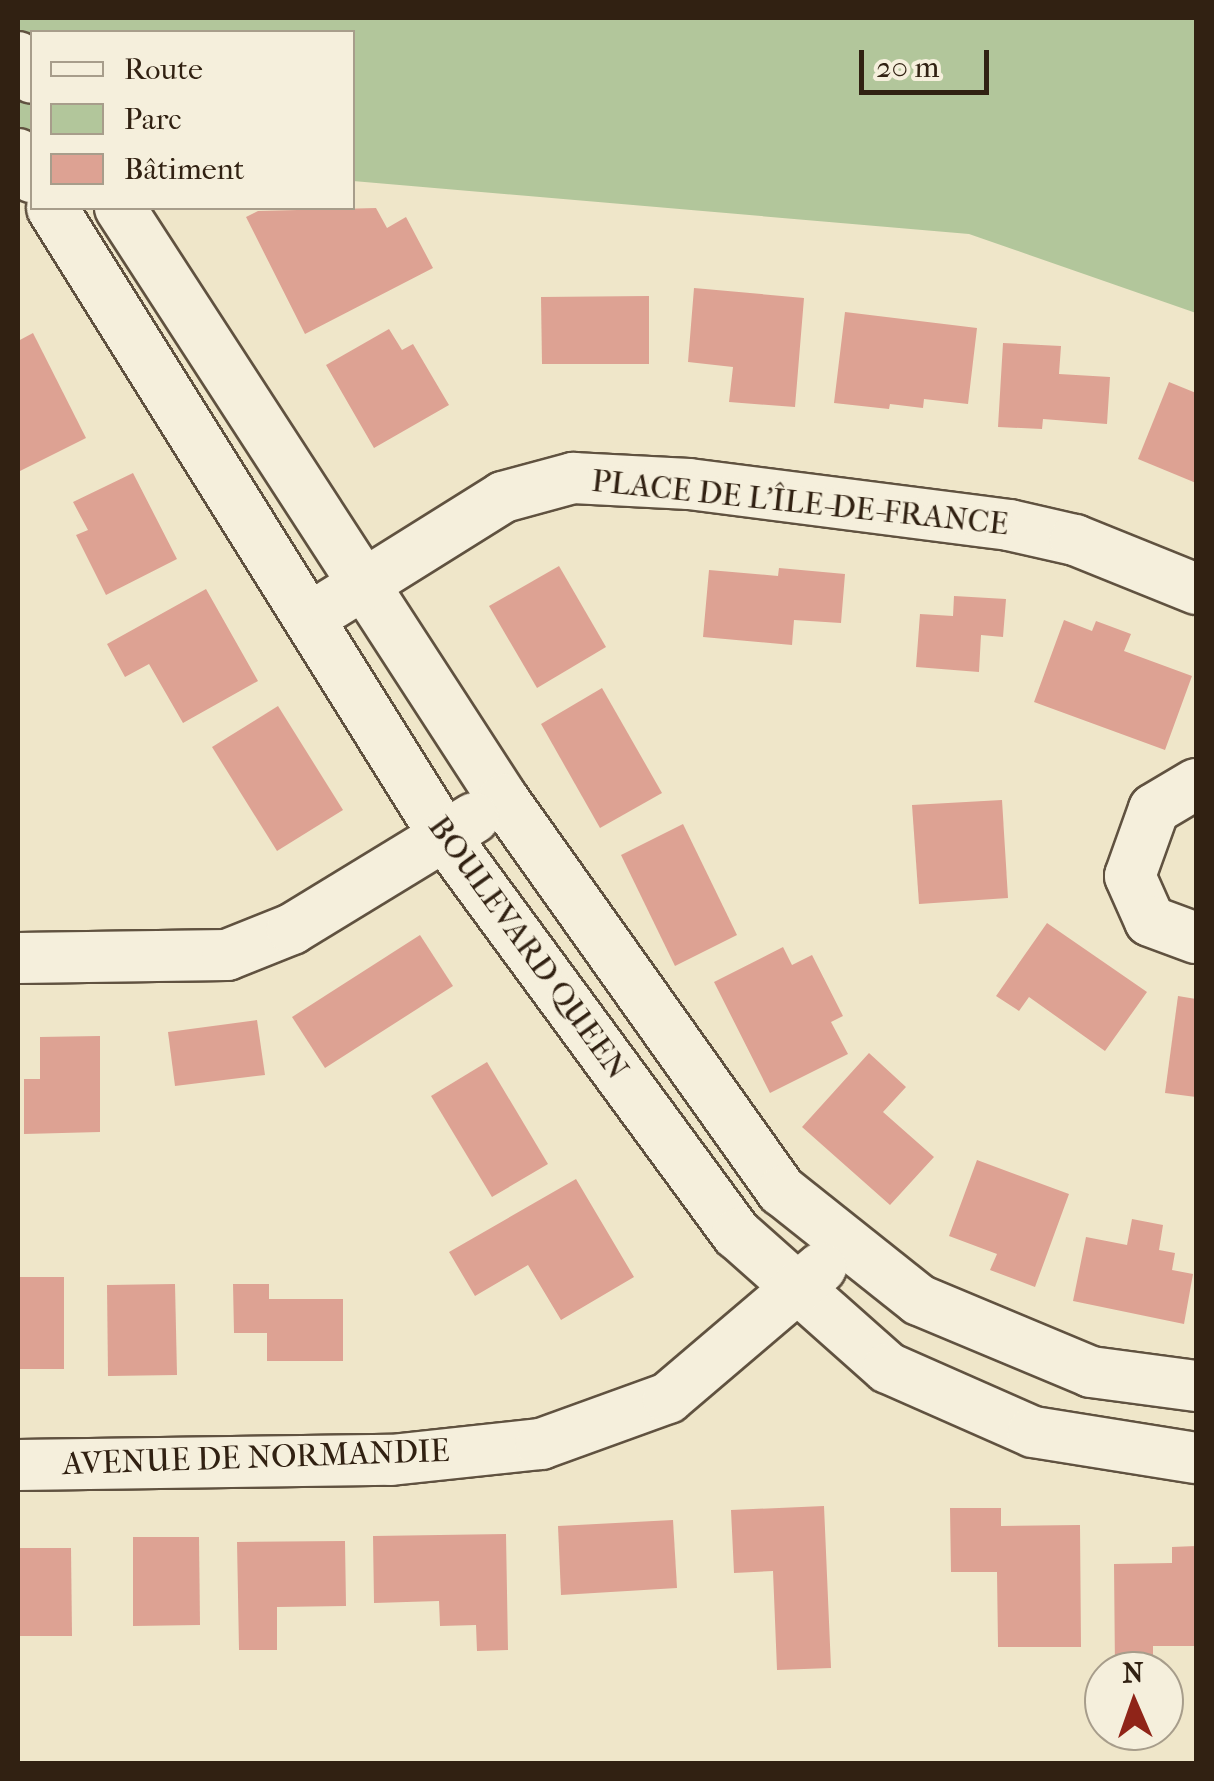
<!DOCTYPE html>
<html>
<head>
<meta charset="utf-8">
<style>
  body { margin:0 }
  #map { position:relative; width:1214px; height:1781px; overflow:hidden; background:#efe6c9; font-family:"IM FELL French Canon",serif }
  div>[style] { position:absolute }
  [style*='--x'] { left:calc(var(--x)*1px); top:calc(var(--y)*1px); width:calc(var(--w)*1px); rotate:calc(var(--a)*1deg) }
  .green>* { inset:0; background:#b2c69b }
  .building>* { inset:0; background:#dda293 }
  .roads { filter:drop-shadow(2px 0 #605240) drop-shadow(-2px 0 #605240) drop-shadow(0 2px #605240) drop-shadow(0 -2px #605240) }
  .minor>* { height:50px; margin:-25px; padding:0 25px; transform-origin:25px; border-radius:25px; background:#f5efdc }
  span { translate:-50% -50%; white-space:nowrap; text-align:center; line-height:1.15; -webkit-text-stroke:10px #f5efdc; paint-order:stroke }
  .street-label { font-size:32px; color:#312112 }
  .frame { position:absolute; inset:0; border:20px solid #312112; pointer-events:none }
  .legend { position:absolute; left:30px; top:30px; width:325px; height:180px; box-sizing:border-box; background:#f5efdc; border:2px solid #a79d8b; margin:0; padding:12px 18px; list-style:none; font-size:30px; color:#312112 }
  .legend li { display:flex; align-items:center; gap:20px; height:50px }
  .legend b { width:50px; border:2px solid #a79d8b }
  .north { position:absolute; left:1084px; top:1651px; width:100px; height:100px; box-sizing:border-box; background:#f5efdc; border:2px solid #a79d8b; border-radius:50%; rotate:358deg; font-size:28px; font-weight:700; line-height:40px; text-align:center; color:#312112 }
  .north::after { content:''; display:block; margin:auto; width:35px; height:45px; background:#8f2418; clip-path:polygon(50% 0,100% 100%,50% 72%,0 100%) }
  .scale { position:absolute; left:859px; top:50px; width:130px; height:45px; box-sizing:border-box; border:5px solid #312112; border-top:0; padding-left:12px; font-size:30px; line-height:35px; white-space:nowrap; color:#312112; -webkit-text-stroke:8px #f5efdc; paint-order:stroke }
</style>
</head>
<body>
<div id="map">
  <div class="green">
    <i style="clip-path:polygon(18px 18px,1196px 18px,1196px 313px,969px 234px,353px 181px,352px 32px,32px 32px,32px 174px,18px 174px)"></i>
  </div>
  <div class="building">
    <i style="clip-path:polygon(376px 208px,387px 228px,406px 217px,433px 268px,305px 334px,246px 217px,258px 211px)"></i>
    <i style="clip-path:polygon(694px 288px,804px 298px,795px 407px,729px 402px,733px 367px,688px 362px)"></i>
    <i style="clip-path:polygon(649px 296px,649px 364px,542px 364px,541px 297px)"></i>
    <i style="clip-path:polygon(845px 312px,977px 328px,968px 404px,924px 399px,923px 408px,890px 404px,889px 409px,834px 403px)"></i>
    <i style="clip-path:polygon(389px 329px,402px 350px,413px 344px,449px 405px,374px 448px,326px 365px)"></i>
    <i style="clip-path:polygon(33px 333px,86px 438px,18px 472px,18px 341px)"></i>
    <i style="clip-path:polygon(1003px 343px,1061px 346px,1059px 374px,1110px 377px,1107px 424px,1043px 419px,1042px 429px,998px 427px)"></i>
    <i style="clip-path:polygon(1169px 382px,1196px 393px,1196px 483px,1138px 459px)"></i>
    <i style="clip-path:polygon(133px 473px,177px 559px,106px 595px,76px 535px,88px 530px,73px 502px)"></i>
    <i style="clip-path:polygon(559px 566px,606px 647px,537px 688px,489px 606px)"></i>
    <i style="clip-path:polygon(779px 568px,845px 574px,841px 623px,794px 620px,792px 645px,703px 637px,709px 570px,778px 576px)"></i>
    <i style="clip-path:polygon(206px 589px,258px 681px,183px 723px,149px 664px,125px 677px,107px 644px)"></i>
    <i style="clip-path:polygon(954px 596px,1006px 599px,1003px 637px,981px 635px,979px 672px,916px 667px,920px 614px,953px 616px)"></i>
    <i style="clip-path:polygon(1064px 620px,1092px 631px,1096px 621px,1131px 634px,1124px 651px,1192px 676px,1165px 750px,1034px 702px)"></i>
    <i style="clip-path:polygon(602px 688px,662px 793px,600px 828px,541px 724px)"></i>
    <i style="clip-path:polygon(278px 706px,343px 810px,277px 851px,212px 747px)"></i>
    <i style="clip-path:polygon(1002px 800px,1008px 898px,919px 904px,912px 805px)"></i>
    <i style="clip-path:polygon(683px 824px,737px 935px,675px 966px,621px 855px)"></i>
    <i style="clip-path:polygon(1047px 923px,1147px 992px,1105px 1051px,1029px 997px,1019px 1011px,996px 996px)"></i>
    <i style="clip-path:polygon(420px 935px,453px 986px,325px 1068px,292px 1017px)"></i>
    <i style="clip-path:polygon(783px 947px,792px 965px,812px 955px,843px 1016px,831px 1022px,848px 1054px,770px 1093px,714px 982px)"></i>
    <i style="clip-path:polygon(1178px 996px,1196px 999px,1196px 1097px,1165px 1093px)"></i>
    <i style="clip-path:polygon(257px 1020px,265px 1075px,175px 1086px,168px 1032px)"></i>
    <i style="clip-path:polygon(100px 1036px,100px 1132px,24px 1134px,24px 1079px,40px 1079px,40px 1037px)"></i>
    <i style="clip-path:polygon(869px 1053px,906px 1087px,883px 1112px,934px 1157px,890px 1205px,802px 1127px)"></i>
    <i style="clip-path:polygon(487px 1062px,548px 1164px,492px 1197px,431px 1096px)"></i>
    <i style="clip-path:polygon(977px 1160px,1069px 1194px,1035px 1287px,990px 1270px,997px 1254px,949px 1236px)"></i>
    <i style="clip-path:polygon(576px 1179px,634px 1277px,561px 1320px,528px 1265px,475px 1296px,449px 1252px)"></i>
    <i style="clip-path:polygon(1132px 1219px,1163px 1225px,1159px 1250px,1175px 1253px,1172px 1270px,1193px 1274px,1184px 1324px,1073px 1301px,1086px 1237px,1127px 1245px)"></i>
    <i style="clip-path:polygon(18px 1277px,64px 1277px,64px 1369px,18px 1369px)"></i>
    <i style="clip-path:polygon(175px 1284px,177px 1375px,108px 1376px,107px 1285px)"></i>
    <i style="clip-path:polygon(233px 1284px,269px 1284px,269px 1299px,343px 1299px,343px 1361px,267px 1361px,267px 1333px,234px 1333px)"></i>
    <i style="clip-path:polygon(824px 1506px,831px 1668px,777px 1670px,773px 1571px,734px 1573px,731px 1510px)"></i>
    <i style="clip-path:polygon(950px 1508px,1001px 1508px,1001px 1526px,1080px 1525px,1081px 1647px,998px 1647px,997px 1572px,951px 1572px)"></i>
    <i style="clip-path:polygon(673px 1520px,677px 1588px,561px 1595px,558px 1526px)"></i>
    <i style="clip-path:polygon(506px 1534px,508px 1650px,477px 1651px,476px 1625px,440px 1626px,439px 1601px,374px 1603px,373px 1536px)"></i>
    <i style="clip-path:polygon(133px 1537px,199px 1537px,200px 1625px,133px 1626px)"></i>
    <i style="clip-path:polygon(345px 1541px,346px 1606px,277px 1607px,277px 1650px,239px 1650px,237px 1542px)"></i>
    <i style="clip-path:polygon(1196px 1546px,1196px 1646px,1153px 1646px,1153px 1671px,1115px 1671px,1114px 1564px,1172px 1563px,1172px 1547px)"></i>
    <i style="clip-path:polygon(18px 1548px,71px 1548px,72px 1636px,18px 1636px)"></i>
  </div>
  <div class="roads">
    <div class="minor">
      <i style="--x:18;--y:57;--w:25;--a:56"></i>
      <i style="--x:18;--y:154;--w:27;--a:59"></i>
      <i style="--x:52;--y:208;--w:742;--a:58"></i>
      <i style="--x:445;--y:837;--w:493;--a:53.7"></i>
      <i style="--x:737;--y:1234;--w:202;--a:41.6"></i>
      <i style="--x:888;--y:1368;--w:158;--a:23.8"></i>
      <i style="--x:1033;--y:1432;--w:165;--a:9.1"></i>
      <i style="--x:120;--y:208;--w:704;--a:57.05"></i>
      <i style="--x:503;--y:799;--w:481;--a:54.6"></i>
      <i style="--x:782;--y:1191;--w:175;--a:38.5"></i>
      <i style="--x:919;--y:1300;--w:186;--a:22.7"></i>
      <i style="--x:1091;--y:1372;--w:106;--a:7.6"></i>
      <i style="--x:332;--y:604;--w:202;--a:-32"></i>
      <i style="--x:503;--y:497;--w:73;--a:-15.2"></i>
      <i style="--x:573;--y:478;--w:116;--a:3"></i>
      <i style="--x:689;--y:484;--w:323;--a:7.3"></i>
      <i style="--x:1009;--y:525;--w:68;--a:12.8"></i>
      <i style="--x:1075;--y:540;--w:131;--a:22"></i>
      <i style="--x:1196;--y:784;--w:49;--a:149.2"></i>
      <i style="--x:1154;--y:809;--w:71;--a:109.7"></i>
      <i style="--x:1130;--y:876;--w:49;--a:66"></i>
      <i style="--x:1150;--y:921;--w:49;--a:20.3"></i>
      <i style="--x:18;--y:958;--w:209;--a:-0.8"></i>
      <i style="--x:227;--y:955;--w:70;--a:-21.8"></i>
      <i style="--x:292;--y:929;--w:213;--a:-31.4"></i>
      <i style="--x:18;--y:1465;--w:373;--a:-0.8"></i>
      <i style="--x:391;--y:1460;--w:151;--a:-6.1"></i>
      <i style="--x:541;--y:1444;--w:135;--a:-19.9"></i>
      <i style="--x:668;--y:1398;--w:201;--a:-40.4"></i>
    </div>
  </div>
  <div class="street-label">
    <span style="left:800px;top:503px;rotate:6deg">PLACE DE L'ÎLE-DE-FRANCE</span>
    <span style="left:528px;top:948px;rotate:54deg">BOULEVARD QUEEN</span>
    <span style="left:256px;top:1458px;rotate:-2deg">AVENUE DE NORMANDIE</span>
  </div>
  <div class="frame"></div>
  <ul class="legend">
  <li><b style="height:12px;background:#f5efdc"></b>Route</li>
  <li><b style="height:28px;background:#b2c69b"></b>Parc</li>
  <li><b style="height:28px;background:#dda293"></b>Bâtiment</li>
  </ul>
  <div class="north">N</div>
  <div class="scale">20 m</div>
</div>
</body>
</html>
